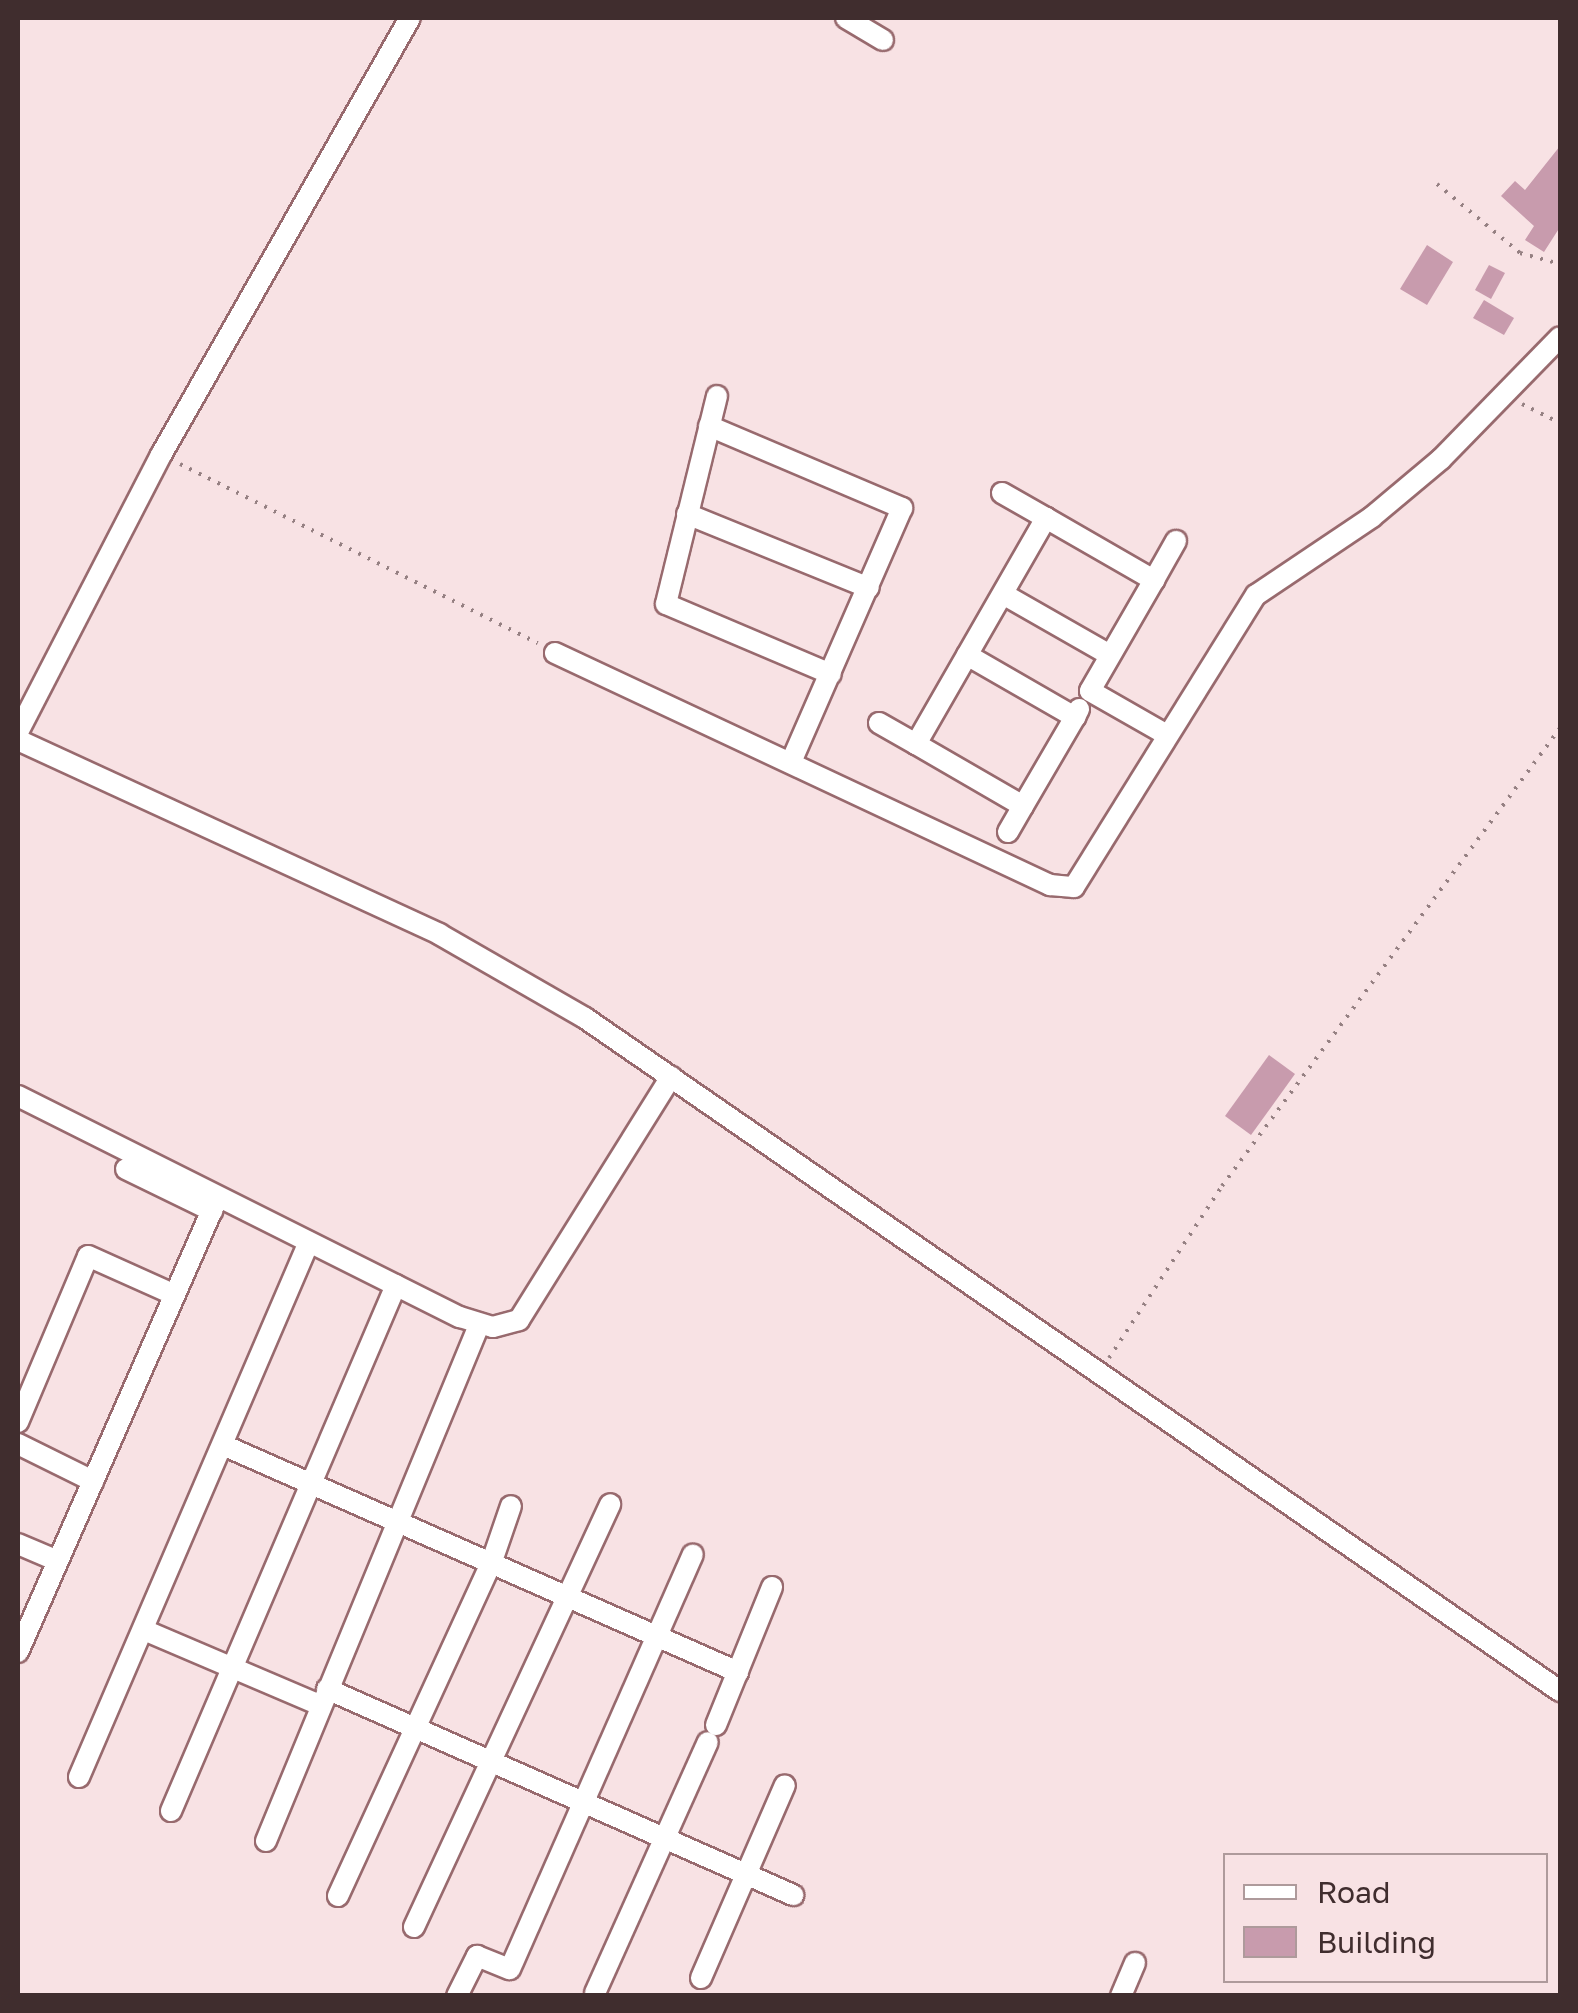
<!DOCTYPE html>
<html>
<head>
<meta charset="utf-8">
<style>
  body { margin:0 }
  #map { position:relative; width:1578px; height:2013px; overflow:hidden; background:#f8e2e4; font-family:"Golos Text",sans-serif }
  div>[style] { position:absolute }
  [style*='--x'] { left:calc(var(--x)*1px); top:calc(var(--y)*1px); width:calc(var(--w)*1px); rotate:calc(var(--a)*1deg) }
  .building>* { inset:0; background:#c89bad }
  .path>* { height:4px; margin-top:-2px; transform-origin:0; background:repeating-linear-gradient(90deg,#958082 0 2.5px,transparent 0 10.5px) }
  .roads { filter:drop-shadow(2px 0 #986a6e) drop-shadow(-2px 0 #986a6e) drop-shadow(0 2px #986a6e) drop-shadow(0 -2px #986a6e) }
  .street>* { height:20px; margin:-10px; padding:0 10px; transform-origin:10px; border-radius:10px; background:#fff }
  span { translate:-50% -50%; white-space:nowrap; text-align:center; line-height:1.15; -webkit-text-stroke:9px #f8e2e4; paint-order:stroke }
  .frame { position:absolute; inset:0; border:20px solid #402d2e; pointer-events:none }
  .legend { position:absolute; left:1223px; top:1853px; width:325px; height:130px; box-sizing:border-box; background:#f8e2e4; border:2px solid #ae9a9b; margin:0; padding:12px 18px; list-style:none; font-size:30px; color:#402d2e }
  .legend li { display:flex; align-items:center; gap:20px; height:50px }
  .legend b { width:50px; border:2px solid #ae9a9b }
</style>
</head>
<body>
<div id="map">
  <div class="building">
    <i style="clip-path:polygon(1560px 146px,1560px 227px,1544px 252px,1525px 240px,1534px 226px,1501px 196px,1515px 181px,1525px 190px)"></i>
    <i style="clip-path:polygon(1427px 245px,1453px 262px,1427px 305px,1400px 289px)"></i>
    <i style="clip-path:polygon(1489px 265px,1505px 273px,1491px 299px,1475px 290px)"></i>
    <i style="clip-path:polygon(1484px 300px,1514px 318px,1504px 335px,1473px 318px)"></i>
    <i style="clip-path:polygon(1269px 1055px,1295px 1074px,1251px 1135px,1225px 1116px)"></i>
  </div>
  <div class="path">
    <i style="--x:1437;--y:184;--w:108;--a:39.7"></i>
    <i style="--x:1520;--y:253;--w:41;--a:15.4"></i>
    <i style="--x:1522;--y:404;--w:42;--a:26.6"></i>
    <i style="--x:180;--y:464;--w:400;--a:26.6"></i>
    <i style="--x:1109;--y:1358;--w:206;--a:-56.7"></i>
    <i style="--x:1222;--y:1186;--w:569;--a:-53.57"></i>
  </div>
  <div class="roads">
    <div class="street">
      <i style="--x:846;--y:18;--w:43;--a:30.7"></i>
      <i style="--x:717;--y:396;--w:214;--a:103.8"></i>
      <i style="--x:666;--y:604;--w:179;--a:23"></i>
      <i style="--x:709;--y:426;--w:210;--a:23"></i>
      <i style="--x:902;--y:508;--w:275;--a:113.6"></i>
      <i style="--x:1002;--y:493;--w:51;--a:29.6"></i>
      <i style="--x:687;--y:514;--w:196;--a:22.1"></i>
      <i style="--x:1154;--y:580;--w:45;--a:-60.6"></i>
      <i style="--x:1003;--y:594;--w:123;--a:29.7"></i>
      <i style="--x:555;--y:653;--w:547;--a:25.11"></i>
      <i style="--x:1050;--y:885;--w:24;--a:5"></i>
      <i style="--x:1074;--y:887;--w:344;--a:-58.1"></i>
      <i style="--x:1256;--y:595;--w:140;--a:-33.9"></i>
      <i style="--x:1372;--y:517;--w:90;--a:-40"></i>
      <i style="--x:1441;--y:459;--w:170;--a:-45.7"></i>
      <i style="--x:967;--y:655;--w:125;--a:29.9"></i>
      <i style="--x:1075;--y:717;--w:9;--a:-63"></i>
      <i style="--x:1075;--y:717;--w:103;--a:120.3"></i>
      <i style="--x:1023;--y:806;--w:124;--a:-149.9"></i>
      <i style="--x:916;--y:744;--w:261;--a:-60.1"></i>
      <i style="--x:1046;--y:518;--w:125;--a:29.9"></i>
      <i style="--x:1154;--y:580;--w:128;--a:120"></i>
      <i style="--x:1090;--y:691;--w:89;--a:29.7"></i>
      <i style="--x:879;--y:723;--w:43;--a:29.6"></i>
      <i style="--x:18;--y:732;--w:312;--a:-62.7"></i>
      <i style="--x:161;--y:455;--w:503;--a:-60.33"></i>
      <i style="--x:18;--y:740;--w:464;--a:24.7"></i>
      <i style="--x:439;--y:934;--w:168;--a:29.9"></i>
      <i style="--x:585;--y:1018;--w:1185;--a:34.62"></i>
      <i style="--x:1008;--y:832;--w:30;--a:-60"></i>
      <i style="--x:18;--y:1096;--w:494;--a:26.6"></i>
      <i style="--x:460;--y:1317;--w:34;--a:17"></i>
      <i style="--x:493;--y:1327;--w:27;--a:-15"></i>
      <i style="--x:519;--y:1320;--w:287;--a:-58"></i>
      <i style="--x:126;--y:1169;--w:96;--a:26"></i>
      <i style="--x:18;--y:1422;--w:180;--a:-67.1"></i>
      <i style="--x:88;--y:1256;--w:95;--a:24.1"></i>
      <i style="--x:18;--y:1444;--w:84;--a:26.3"></i>
      <i style="--x:223;--y:1445;--w:563;--a:23.79"></i>
      <i style="--x:18;--y:1544;--w:43;--a:23"></i>
      <i style="--x:144;--y:1630;--w:191;--a:23.1"></i>
      <i style="--x:18;--y:1652;--w:497;--a:-66.3"></i>
      <i style="--x:327;--y:1689;--w:510;--a:23.85"></i>
      <i style="--x:716;--y:1725;--w:149;--a:-67.9"></i>
      <i style="--x:79;--y:1777;--w:582;--a:-66.74"></i>
      <i style="--x:171;--y:1811;--w:572;--a:-66.84"></i>
      <i style="--x:266;--y:1841;--w:558;--a:-67.57"></i>
      <i style="--x:338;--y:1896;--w:366;--a:-65.3"></i>
      <i style="--x:491;--y:1564;--w:61;--a:-71"></i>
      <i style="--x:414;--y:1927;--w:466;--a:-65.1"></i>
      <i style="--x:701;--y:1978;--w:210;--a:-66.5"></i>
      <i style="--x:595;--y:1993;--w:275;--a:-65.8"></i>
      <i style="--x:457;--y:1996;--w:45;--a:-63.4"></i>
      <i style="--x:477;--y:1956;--w:35;--a:22"></i>
      <i style="--x:510;--y:1969;--w:453;--a:-66.2"></i>
      <i style="--x:1121;--y:1996;--w:36;--a:-67"></i>
    </div>
  </div>
  <div class="frame"></div>
  <ul class="legend">
  <li><b style="height:12px;background:#fff"></b>Road</li>
  <li><b style="height:28px;background:#c89bad"></b>Building</li>
  </ul>
</div>
</body>
</html>
